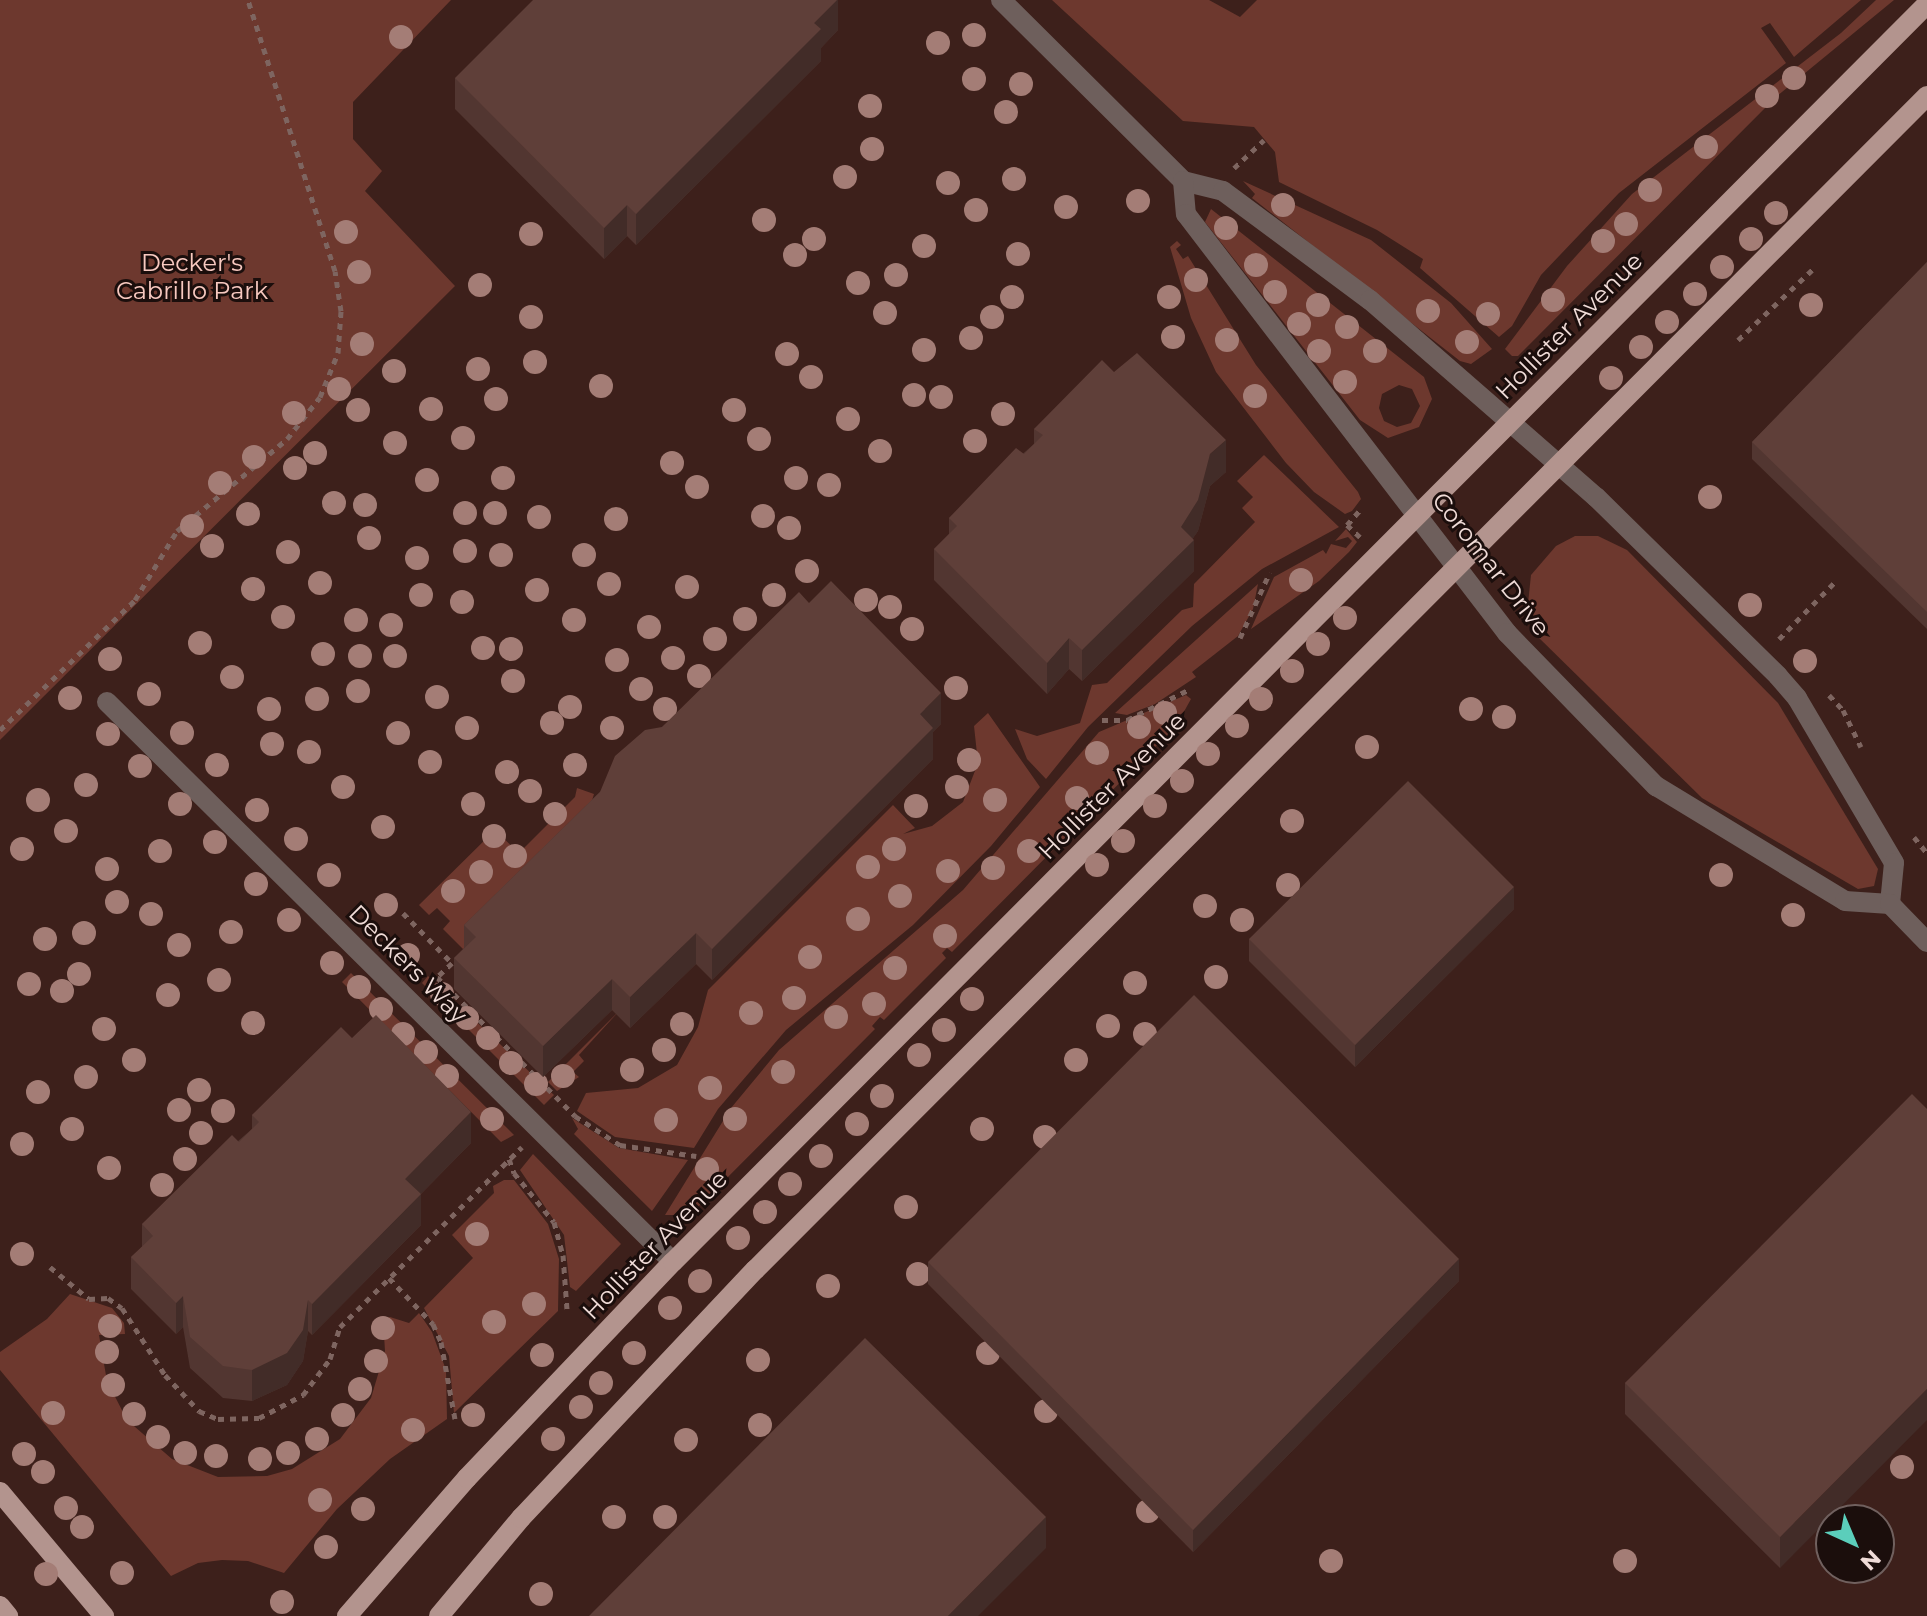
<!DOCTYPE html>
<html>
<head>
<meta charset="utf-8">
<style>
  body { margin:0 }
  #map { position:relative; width:1927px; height:1616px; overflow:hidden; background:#3d201b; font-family:Montserrat,sans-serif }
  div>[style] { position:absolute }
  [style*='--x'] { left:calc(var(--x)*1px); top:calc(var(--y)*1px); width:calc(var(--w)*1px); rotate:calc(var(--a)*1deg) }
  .green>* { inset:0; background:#6d382e }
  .path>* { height:5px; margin-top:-2.5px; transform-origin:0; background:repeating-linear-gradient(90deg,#7e6560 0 6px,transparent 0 12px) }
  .minor>* { height:20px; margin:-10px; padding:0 10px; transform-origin:10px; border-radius:10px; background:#6e5f5c }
  .major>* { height:20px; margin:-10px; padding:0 10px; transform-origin:10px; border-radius:10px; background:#b3948e }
  .trees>* { width:24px; height:24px; margin:-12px; border-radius:50%; background:#a47d76 }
  .wall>* { inset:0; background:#523631 }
  .shaded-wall>* { inset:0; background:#422c28 }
  .building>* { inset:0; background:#5f3f39 }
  span { translate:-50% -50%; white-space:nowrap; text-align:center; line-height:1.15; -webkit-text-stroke:6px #1b0e0c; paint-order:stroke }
  .park-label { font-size:24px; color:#f8c9c0 }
  .street-label { font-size:24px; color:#f0dcd8 }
  .north { position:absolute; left:1815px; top:1504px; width:80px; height:80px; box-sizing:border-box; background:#1b0e0c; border:2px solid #70605e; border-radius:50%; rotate:136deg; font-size:22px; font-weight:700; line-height:32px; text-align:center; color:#f0dcd8 }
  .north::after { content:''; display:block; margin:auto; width:28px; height:36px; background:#5bcebb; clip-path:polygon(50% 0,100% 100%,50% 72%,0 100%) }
</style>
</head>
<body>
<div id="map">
  <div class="green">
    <i style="clip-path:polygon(0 0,451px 0,353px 102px,353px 139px,382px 171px,365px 191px,455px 286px,0 740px)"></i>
    <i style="clip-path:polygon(1052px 0,1209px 0,1240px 17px,1257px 0,1861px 0,1794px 57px,1770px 23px,1761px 28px,1786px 63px,1619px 193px,1541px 275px,1512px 326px,1499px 337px,1420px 268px,1423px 259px,1377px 230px,1279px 182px,1275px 152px,1254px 127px,1183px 121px)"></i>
    <i style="clip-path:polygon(1876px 0,1894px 0,1776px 97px,1518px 356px,1512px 356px,1505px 349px,1567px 266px,1632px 194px,1841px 33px)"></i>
    <i style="clip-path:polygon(1243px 181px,1371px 240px,1451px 303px,1492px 349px,1471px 364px,1460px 361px,1252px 198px,1255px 194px)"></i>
    <i style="clip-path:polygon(evenodd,1211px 209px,1424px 377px,1432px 399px,1419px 427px,1388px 438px,1360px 420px,1205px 222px,1211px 209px,1399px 385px,1412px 389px,1420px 406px,1411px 423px,1397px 427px,1384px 421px,1379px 408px,1382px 394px,1399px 385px)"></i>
    <i style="clip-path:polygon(1177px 241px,1181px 245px,1176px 249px,1183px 259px,1188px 256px,1256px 365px,1358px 492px,1361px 499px,1352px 511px,1345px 514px,1314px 492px,1286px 463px,1216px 372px,1191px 318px,1170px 247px)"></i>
    <i style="clip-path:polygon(1264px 455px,1339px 527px,1262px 569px,1192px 626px,1088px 727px,1046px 779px,1027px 759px,1015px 729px,1037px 736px,1080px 723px,1092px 685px,1107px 683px,1182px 610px,1193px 607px,1194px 584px,1255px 522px,1242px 508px,1253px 497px,1237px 481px)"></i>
    <i style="clip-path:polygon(1346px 529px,1357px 542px,1349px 552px,1319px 581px,1251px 629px,1274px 577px,1323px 550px,1326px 554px,1331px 544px,1346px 548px,1352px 541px,1348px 537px,1335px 541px)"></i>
    <i style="clip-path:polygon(1575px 536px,1598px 536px,1627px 550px,1778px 703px,1878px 869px,1874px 886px,1858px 889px,1702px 798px,1535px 634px,1527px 613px,1531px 575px,1556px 546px)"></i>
    <i style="clip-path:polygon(1258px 584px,1253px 609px,1238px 636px,1192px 672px,1196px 677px,1155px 704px,1127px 715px,1115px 713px)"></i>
    <i style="clip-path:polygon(1186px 695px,1191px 699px,1176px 726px,952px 952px,947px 948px,942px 953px,946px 958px,884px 1020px,880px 1017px,872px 1026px,875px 1029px,698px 1207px,682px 1215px,665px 1215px,731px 1108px,779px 1050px,963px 890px,1099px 732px)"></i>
    <i style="clip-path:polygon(988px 713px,1040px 787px,991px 846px,913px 925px,786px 1030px,718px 1109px,694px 1148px,615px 1137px,577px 1111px,586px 1093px,638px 1088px,677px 1065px,698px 1027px,708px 990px,893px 805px,915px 828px,903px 834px,932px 826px,963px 802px,978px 763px,974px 726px)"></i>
    <i style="clip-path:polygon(577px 788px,594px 794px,591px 804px,468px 954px,443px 929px,450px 921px,437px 908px,429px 915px,419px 905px,495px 830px,519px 853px,575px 797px)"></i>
    <i style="clip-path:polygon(351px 973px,514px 1135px,501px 1142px,342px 982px)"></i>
    <i style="clip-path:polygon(428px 976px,554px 1095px,544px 1105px,422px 983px)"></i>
    <i style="clip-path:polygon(621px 1009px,579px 1055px,584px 1061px,573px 1072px,579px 1077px,557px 1091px,548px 1082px)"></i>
    <i style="clip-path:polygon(572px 1118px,619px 1148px,688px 1160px,652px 1211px,574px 1134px,578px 1129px)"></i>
    <i style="clip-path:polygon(533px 1154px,621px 1244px,576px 1291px,570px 1287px,564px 1235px,520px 1170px)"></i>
    <i style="clip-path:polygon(504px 1180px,514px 1180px,548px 1224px,559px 1259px,558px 1311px,454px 1413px,449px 1356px,424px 1308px,473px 1258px,452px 1235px,494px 1193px,493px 1186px)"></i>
    <i style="clip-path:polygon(70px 1294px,112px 1308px,124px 1323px,125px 1334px,99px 1335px,107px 1381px,127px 1420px,172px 1459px,218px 1477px,267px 1476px,292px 1469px,340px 1439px,371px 1398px,385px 1351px,383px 1320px,390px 1317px,409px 1323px,419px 1313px,432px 1332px,446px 1370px,447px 1419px,390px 1459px,337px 1509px,284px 1573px,248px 1561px,222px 1560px,198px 1563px,171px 1576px,0 1370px,0 1352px,47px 1319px)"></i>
  </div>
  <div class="path">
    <i style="--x:1234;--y:168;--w:41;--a:-43"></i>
    <i style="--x:1738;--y:340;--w:102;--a:-43.4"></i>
    <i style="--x:1360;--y:537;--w:18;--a:-137"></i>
    <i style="--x:1347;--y:525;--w:21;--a:-49"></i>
    <i style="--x:1240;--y:638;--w:72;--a:-65.6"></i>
    <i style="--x:1779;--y:639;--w:78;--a:-45.5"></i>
    <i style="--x:1829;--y:695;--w:21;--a:47"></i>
    <i style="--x:1843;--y:710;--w:41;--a:64.1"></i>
    <i style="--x:1102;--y:720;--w:25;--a:0"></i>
    <i style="--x:1127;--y:720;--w:68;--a:-26.2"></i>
    <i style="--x:0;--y:730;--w:187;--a:-43.9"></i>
    <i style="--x:135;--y:600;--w:81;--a:-58.7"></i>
    <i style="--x:177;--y:531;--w:143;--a:-39.9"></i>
    <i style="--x:287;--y:439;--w:53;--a:-51.8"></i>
    <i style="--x:320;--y:397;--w:48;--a:-67.8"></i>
    <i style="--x:338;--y:353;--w:42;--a:-85.9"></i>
    <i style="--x:341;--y:311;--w:40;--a:-98.5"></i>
    <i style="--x:335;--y:271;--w:285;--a:-107.8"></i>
    <i style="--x:1914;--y:837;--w:21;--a:51"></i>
    <i style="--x:403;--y:913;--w:70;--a:45.6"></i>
    <i style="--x:452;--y:963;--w:21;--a:137"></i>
    <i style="--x:437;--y:977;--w:196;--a:45.2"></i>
    <i style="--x:575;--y:1116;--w:54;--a:32.8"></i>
    <i style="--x:620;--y:1145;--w:77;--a:8.2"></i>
    <i style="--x:509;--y:1159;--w:15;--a:70"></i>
    <i style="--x:514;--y:1173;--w:63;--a:50.8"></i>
    <i style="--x:554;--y:1222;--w:34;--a:75"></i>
    <i style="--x:563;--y:1255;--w:54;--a:85.8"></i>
    <i style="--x:50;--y:1267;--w:50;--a:39.4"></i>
    <i style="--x:89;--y:1299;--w:19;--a:-3"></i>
    <i style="--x:108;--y:1298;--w:17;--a:36"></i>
    <i style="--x:122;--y:1308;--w:80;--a:57.3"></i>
    <i style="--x:165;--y:1375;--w:50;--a:46.6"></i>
    <i style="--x:199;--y:1411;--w:21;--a:23"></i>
    <i style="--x:218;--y:1419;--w:41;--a:-1.4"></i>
    <i style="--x:259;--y:1418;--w:50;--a:-27.6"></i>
    <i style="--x:303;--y:1395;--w:45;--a:-53.1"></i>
    <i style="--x:330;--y:1359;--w:34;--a:-73"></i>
    <i style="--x:340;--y:1327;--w:256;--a:-44.7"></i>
    <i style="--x:389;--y:1278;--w:64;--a:46.3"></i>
    <i style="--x:433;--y:1324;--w:20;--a:66"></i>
    <i style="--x:441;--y:1342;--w:78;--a:79.7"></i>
  </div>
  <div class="minor">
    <i style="--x:1001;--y:0;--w:257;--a:44.8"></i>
    <i style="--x:1183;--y:181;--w:41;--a:14"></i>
    <i style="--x:1223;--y:191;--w:183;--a:36.6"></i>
    <i style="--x:1370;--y:300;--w:300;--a:41.1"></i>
    <i style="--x:1596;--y:497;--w:255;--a:44.5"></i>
    <i style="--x:1778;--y:676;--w:29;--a:49"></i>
    <i style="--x:1797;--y:698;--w:191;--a:59.5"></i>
    <i style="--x:1894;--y:863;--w:41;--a:95.6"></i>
    <i style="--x:1183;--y:181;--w:33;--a:85"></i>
    <i style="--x:1186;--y:214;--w:528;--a:52.54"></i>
    <i style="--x:1507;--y:633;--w:214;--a:45.8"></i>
    <i style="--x:1656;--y:786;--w:221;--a:31.3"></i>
    <i style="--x:1845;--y:901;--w:45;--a:3.8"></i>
    <i style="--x:1890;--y:904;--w:53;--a:45.8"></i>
    <i style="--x:107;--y:702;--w:796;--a:44.69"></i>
  </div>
  <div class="major">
    <i style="--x:0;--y:1492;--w:162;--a:50"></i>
    <i style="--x:0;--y:1606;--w:13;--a:51"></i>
    <i style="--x:347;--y:1616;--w:183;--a:-49"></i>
    <i style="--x:467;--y:1478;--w:298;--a:-46.4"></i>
    <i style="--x:673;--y:1262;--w:1776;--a:-45.09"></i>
    <i style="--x:439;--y:1616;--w:128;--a:-50.1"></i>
    <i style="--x:521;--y:1518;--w:341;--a:-46.7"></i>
    <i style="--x:755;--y:1270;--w:1659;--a:-45.05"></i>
  </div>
  <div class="trees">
    <i style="left:974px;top:35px"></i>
    <i style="left:401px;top:37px"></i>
    <i style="left:938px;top:43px"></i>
    <i style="left:1794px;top:78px"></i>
    <i style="left:974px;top:79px"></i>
    <i style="left:1021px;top:84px"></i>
    <i style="left:1767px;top:96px"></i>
    <i style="left:870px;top:106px"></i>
    <i style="left:1006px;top:112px"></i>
    <i style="left:1706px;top:147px"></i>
    <i style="left:872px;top:149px"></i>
    <i style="left:845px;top:177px"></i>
    <i style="left:1014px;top:179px"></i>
    <i style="left:948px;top:183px"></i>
    <i style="left:1650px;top:190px"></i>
    <i style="left:1138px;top:201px"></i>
    <i style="left:1283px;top:205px"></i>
    <i style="left:1066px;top:207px"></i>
    <i style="left:976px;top:210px"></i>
    <i style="left:1776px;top:213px"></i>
    <i style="left:764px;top:220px"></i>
    <i style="left:1626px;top:224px"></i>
    <i style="left:1226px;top:228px"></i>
    <i style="left:346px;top:232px"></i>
    <i style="left:531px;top:234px"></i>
    <i style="left:814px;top:239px"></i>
    <i style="left:1751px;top:239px"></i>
    <i style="left:1603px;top:241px"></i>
    <i style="left:924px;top:246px"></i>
    <i style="left:1018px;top:254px"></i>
    <i style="left:795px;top:255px"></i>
    <i style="left:1256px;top:265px"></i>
    <i style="left:1722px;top:267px"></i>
    <i style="left:359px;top:272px"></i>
    <i style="left:896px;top:275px"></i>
    <i style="left:1196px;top:280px"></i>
    <i style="left:858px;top:283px"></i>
    <i style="left:480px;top:285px"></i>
    <i style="left:1275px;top:292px"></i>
    <i style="left:1695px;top:294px"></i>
    <i style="left:1012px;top:297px"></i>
    <i style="left:1169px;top:297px"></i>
    <i style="left:1553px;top:300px"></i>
    <i style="left:1318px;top:305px"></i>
    <i style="left:1811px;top:305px"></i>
    <i style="left:1428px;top:311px"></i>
    <i style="left:885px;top:313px"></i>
    <i style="left:1488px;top:314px"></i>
    <i style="left:531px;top:317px"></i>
    <i style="left:992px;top:317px"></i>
    <i style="left:1667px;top:322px"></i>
    <i style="left:1299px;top:324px"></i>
    <i style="left:1347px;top:327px"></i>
    <i style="left:1173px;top:337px"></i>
    <i style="left:971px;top:338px"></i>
    <i style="left:1227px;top:340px"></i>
    <i style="left:1467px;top:342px"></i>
    <i style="left:362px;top:344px"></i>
    <i style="left:1641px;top:347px"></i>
    <i style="left:924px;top:350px"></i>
    <i style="left:1319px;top:351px"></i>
    <i style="left:1375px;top:351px"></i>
    <i style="left:787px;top:354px"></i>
    <i style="left:535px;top:362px"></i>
    <i style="left:478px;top:369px"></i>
    <i style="left:394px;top:371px"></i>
    <i style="left:811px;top:377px"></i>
    <i style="left:1611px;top:378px"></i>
    <i style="left:1345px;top:382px"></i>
    <i style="left:601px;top:386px"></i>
    <i style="left:339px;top:389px"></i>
    <i style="left:914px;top:395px"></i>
    <i style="left:1255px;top:396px"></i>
    <i style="left:941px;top:397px"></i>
    <i style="left:496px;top:399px"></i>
    <i style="left:431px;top:409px"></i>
    <i style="left:358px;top:410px"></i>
    <i style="left:734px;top:410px"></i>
    <i style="left:294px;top:413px"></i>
    <i style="left:1003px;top:414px"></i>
    <i style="left:848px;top:419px"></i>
    <i style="left:463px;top:438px"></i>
    <i style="left:759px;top:439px"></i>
    <i style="left:975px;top:441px"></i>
    <i style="left:395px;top:443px"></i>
    <i style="left:880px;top:451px"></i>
    <i style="left:315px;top:453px"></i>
    <i style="left:254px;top:457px"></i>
    <i style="left:672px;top:463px"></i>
    <i style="left:295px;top:468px"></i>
    <i style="left:503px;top:478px"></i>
    <i style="left:796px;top:478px"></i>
    <i style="left:427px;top:480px"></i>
    <i style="left:220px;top:483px"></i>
    <i style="left:829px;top:485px"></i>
    <i style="left:697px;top:487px"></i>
    <i style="left:1710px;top:497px"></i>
    <i style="left:334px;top:503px"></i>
    <i style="left:365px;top:505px"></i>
    <i style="left:465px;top:513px"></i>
    <i style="left:495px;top:513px"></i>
    <i style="left:248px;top:514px"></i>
    <i style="left:763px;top:516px"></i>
    <i style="left:539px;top:517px"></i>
    <i style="left:616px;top:519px"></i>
    <i style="left:192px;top:526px"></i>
    <i style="left:789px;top:528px"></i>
    <i style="left:369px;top:538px"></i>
    <i style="left:212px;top:546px"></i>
    <i style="left:465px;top:551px"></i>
    <i style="left:288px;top:552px"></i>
    <i style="left:501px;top:555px"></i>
    <i style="left:584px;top:555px"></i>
    <i style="left:417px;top:558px"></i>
    <i style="left:807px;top:571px"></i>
    <i style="left:1301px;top:580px"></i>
    <i style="left:320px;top:583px"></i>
    <i style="left:609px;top:584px"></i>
    <i style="left:687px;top:587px"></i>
    <i style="left:253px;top:589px"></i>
    <i style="left:537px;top:590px"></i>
    <i style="left:421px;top:595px"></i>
    <i style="left:774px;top:595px"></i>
    <i style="left:866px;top:600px"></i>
    <i style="left:462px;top:602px"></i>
    <i style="left:1750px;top:605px"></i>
    <i style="left:890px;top:607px"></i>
    <i style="left:283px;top:617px"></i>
    <i style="left:1345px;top:618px"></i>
    <i style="left:745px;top:619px"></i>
    <i style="left:356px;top:620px"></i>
    <i style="left:574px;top:620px"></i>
    <i style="left:391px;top:625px"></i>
    <i style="left:649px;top:627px"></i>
    <i style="left:912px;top:629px"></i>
    <i style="left:715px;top:639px"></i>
    <i style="left:200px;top:643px"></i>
    <i style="left:1318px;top:644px"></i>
    <i style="left:483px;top:648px"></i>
    <i style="left:511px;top:649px"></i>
    <i style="left:323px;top:654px"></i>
    <i style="left:360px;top:656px"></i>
    <i style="left:395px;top:656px"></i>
    <i style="left:673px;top:658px"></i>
    <i style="left:110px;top:659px"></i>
    <i style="left:617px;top:660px"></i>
    <i style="left:1805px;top:661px"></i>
    <i style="left:1292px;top:671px"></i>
    <i style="left:699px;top:676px"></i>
    <i style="left:232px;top:677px"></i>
    <i style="left:513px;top:681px"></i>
    <i style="left:956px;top:688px"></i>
    <i style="left:641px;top:689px"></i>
    <i style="left:358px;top:691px"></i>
    <i style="left:149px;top:694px"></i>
    <i style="left:437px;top:697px"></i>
    <i style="left:70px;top:698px"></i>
    <i style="left:317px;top:699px"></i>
    <i style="left:1261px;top:699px"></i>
    <i style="left:570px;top:707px"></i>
    <i style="left:269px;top:709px"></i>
    <i style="left:665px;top:709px"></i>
    <i style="left:1471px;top:709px"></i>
    <i style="left:1165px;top:713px"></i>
    <i style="left:1504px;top:717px"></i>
    <i style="left:552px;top:723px"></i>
    <i style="left:1237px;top:726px"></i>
    <i style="left:1139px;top:727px"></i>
    <i style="left:467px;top:728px"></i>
    <i style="left:612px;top:728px"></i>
    <i style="left:182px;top:733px"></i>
    <i style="left:398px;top:733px"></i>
    <i style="left:108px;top:734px"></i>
    <i style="left:272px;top:744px"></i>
    <i style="left:1367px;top:747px"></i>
    <i style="left:309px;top:752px"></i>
    <i style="left:1097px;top:753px"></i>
    <i style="left:1208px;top:754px"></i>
    <i style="left:969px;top:760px"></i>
    <i style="left:430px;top:762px"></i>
    <i style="left:217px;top:765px"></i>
    <i style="left:575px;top:765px"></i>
    <i style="left:140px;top:766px"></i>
    <i style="left:507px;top:772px"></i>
    <i style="left:1182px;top:781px"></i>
    <i style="left:86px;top:785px"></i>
    <i style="left:343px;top:787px"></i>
    <i style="left:957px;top:787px"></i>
    <i style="left:530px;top:791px"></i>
    <i style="left:1077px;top:798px"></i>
    <i style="left:38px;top:800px"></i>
    <i style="left:995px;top:800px"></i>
    <i style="left:180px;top:804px"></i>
    <i style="left:473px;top:804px"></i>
    <i style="left:916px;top:806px"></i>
    <i style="left:1155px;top:806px"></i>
    <i style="left:257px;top:810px"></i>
    <i style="left:555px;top:814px"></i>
    <i style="left:1292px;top:821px"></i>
    <i style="left:383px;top:827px"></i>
    <i style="left:66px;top:831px"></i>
    <i style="left:494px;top:836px"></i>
    <i style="left:296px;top:839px"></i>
    <i style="left:1123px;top:841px"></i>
    <i style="left:215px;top:842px"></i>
    <i style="left:22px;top:849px"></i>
    <i style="left:894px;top:849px"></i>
    <i style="left:160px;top:851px"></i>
    <i style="left:1029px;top:851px"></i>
    <i style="left:515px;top:856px"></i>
    <i style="left:1097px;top:865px"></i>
    <i style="left:868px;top:867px"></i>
    <i style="left:993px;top:868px"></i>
    <i style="left:107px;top:869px"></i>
    <i style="left:948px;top:871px"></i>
    <i style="left:481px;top:872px"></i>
    <i style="left:329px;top:875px"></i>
    <i style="left:1721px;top:875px"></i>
    <i style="left:256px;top:884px"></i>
    <i style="left:1288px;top:885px"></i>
    <i style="left:453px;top:891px"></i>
    <i style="left:900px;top:896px"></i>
    <i style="left:117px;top:902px"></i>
    <i style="left:386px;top:905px"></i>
    <i style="left:1205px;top:906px"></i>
    <i style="left:151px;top:914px"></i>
    <i style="left:1793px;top:915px"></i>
    <i style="left:858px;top:919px"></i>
    <i style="left:289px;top:920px"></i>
    <i style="left:1242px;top:920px"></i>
    <i style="left:231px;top:932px"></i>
    <i style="left:84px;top:933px"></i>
    <i style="left:945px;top:936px"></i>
    <i style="left:45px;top:939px"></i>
    <i style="left:179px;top:945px"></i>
    <i style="left:408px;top:955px"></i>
    <i style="left:810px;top:957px"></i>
    <i style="left:332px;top:963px"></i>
    <i style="left:895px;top:968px"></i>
    <i style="left:79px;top:974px"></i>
    <i style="left:1216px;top:977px"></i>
    <i style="left:219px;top:980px"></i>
    <i style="left:1135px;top:983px"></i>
    <i style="left:29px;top:984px"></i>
    <i style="left:359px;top:987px"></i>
    <i style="left:62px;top:991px"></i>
    <i style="left:442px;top:994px"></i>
    <i style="left:168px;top:995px"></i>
    <i style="left:794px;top:998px"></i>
    <i style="left:972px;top:999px"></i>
    <i style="left:874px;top:1004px"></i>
    <i style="left:381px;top:1009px"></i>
    <i style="left:751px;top:1013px"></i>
    <i style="left:836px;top:1017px"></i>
    <i style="left:467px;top:1018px"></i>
    <i style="left:253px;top:1023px"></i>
    <i style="left:682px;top:1024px"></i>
    <i style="left:1108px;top:1026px"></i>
    <i style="left:104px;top:1029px"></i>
    <i style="left:944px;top:1030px"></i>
    <i style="left:403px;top:1034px"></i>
    <i style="left:1145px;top:1034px"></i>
    <i style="left:488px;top:1038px"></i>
    <i style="left:664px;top:1050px"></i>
    <i style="left:426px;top:1052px"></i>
    <i style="left:919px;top:1055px"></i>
    <i style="left:134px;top:1060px"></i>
    <i style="left:1076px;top:1060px"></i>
    <i style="left:511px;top:1063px"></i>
    <i style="left:632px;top:1070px"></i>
    <i style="left:783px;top:1072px"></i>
    <i style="left:447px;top:1076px"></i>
    <i style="left:563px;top:1076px"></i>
    <i style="left:86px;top:1077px"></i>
    <i style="left:536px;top:1084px"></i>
    <i style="left:710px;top:1088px"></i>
    <i style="left:199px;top:1090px"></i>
    <i style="left:38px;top:1092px"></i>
    <i style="left:882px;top:1096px"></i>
    <i style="left:179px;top:1110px"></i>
    <i style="left:223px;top:1111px"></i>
    <i style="left:492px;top:1119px"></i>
    <i style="left:735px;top:1119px"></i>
    <i style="left:666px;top:1120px"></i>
    <i style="left:857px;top:1124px"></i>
    <i style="left:72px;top:1129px"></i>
    <i style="left:982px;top:1129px"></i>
    <i style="left:201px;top:1133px"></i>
    <i style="left:1045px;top:1137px"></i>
    <i style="left:22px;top:1144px"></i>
    <i style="left:821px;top:1156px"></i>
    <i style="left:185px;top:1159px"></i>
    <i style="left:109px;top:1168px"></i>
    <i style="left:707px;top:1169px"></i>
    <i style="left:790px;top:1184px"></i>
    <i style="left:162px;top:1185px"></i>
    <i style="left:906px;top:1207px"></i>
    <i style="left:765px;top:1212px"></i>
    <i style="left:477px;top:1234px"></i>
    <i style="left:738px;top:1238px"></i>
    <i style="left:22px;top:1254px"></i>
    <i style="left:918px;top:1274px"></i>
    <i style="left:700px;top:1281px"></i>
    <i style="left:828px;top:1286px"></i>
    <i style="left:534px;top:1304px"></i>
    <i style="left:670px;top:1308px"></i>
    <i style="left:494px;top:1322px"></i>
    <i style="left:110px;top:1326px"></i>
    <i style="left:383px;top:1328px"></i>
    <i style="left:107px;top:1352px"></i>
    <i style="left:634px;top:1353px"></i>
    <i style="left:988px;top:1353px"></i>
    <i style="left:542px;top:1355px"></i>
    <i style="left:758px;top:1360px"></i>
    <i style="left:376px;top:1361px"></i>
    <i style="left:601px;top:1383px"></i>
    <i style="left:113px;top:1385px"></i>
    <i style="left:360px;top:1389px"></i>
    <i style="left:581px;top:1407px"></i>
    <i style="left:1046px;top:1411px"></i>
    <i style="left:53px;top:1413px"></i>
    <i style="left:134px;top:1414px"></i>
    <i style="left:343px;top:1415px"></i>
    <i style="left:473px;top:1415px"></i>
    <i style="left:760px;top:1425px"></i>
    <i style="left:413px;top:1430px"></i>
    <i style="left:158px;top:1437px"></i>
    <i style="left:317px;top:1439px"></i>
    <i style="left:553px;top:1439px"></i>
    <i style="left:686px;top:1440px"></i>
    <i style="left:185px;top:1453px"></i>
    <i style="left:288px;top:1453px"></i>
    <i style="left:24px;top:1454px"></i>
    <i style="left:216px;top:1456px"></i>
    <i style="left:260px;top:1459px"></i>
    <i style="left:1902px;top:1467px"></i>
    <i style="left:43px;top:1472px"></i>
    <i style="left:320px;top:1500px"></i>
    <i style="left:66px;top:1508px"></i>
    <i style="left:363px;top:1509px"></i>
    <i style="left:1148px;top:1511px"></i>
    <i style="left:614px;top:1517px"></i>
    <i style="left:665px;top:1517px"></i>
    <i style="left:82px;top:1527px"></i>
    <i style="left:326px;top:1547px"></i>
    <i style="left:1331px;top:1561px"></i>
    <i style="left:1625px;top:1561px"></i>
    <i style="left:122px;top:1573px"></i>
    <i style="left:46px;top:1574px"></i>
    <i style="left:541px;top:1594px"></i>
    <i style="left:282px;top:1602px"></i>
  </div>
  <div class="wall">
    <i style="clip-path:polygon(838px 0,838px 30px,821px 48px,821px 61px,636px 245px,627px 236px,604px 259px,455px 109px,455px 78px)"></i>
    <i style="clip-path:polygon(1927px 262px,1927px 629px,1752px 459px,1752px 442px)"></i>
    <i style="clip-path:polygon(1114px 372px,1226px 472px,1210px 486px,1198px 531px,1193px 538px,1194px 571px,1082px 681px,1069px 669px,1047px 694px,934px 580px,934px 549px,949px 534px,949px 518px,1034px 444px,1034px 429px)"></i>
    <i style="clip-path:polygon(809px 603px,941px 724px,933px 732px,933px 759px,712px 980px,696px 964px,630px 1028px,612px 1010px,543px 1077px,454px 989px,454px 958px,464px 948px,464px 925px,600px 792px,662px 727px)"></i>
    <i style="clip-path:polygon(1514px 909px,1355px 1067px,1249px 961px,1249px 939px)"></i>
    <i style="clip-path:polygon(352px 1038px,471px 1143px,421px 1194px,421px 1225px,312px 1335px,308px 1331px,303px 1361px,287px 1385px,252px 1401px,223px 1398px,190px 1368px,183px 1327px,176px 1334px,131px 1289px,131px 1257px,142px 1247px,142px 1224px,252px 1129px,252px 1115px)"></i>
    <i style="clip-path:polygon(1927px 1109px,1780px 1568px,1625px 1414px,1625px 1383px)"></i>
    <i style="clip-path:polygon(928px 1262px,1459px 1281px,1193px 1552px,928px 1284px)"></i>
  </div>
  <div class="shaded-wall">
    <i style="clip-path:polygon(837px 0,838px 0,838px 30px,821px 48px,821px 61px,636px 245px,636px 214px,814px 23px)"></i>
    <i style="clip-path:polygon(627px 205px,627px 236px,604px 259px,604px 228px)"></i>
    <i style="clip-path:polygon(1226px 440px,1226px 472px,1210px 486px,1198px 531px,1189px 544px,1194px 540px,1194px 571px,1082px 681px,1082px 650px,1181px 527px,1210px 454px)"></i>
    <i style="clip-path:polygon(1069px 638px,1069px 669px,1047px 694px,1047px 663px)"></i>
    <i style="clip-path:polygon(941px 693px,941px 724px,933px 732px,933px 759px,712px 980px,712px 949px,920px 714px)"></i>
    <i style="clip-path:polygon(1514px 887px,1514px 909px,1355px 1067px,1355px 1045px)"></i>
    <i style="clip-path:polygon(696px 933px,696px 964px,630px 1028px,630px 997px)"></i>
    <i style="clip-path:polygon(612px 979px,612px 1010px,543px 1077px,543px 1046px)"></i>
    <i style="clip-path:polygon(471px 1112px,471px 1143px,405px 1210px,405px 1179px)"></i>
    <i style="clip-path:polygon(421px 1194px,421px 1225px,312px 1335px,312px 1304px)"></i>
    <i style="clip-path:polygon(1459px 1259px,1459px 1281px,1193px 1552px,1193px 1530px)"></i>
    <i style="clip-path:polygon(183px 1296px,183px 1327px,176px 1334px,176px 1303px)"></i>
    <i style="clip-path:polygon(308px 1300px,308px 1331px,303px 1361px,287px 1385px,252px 1401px,252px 1370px)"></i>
    <i style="clip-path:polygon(1927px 1389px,1927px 1420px,1780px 1568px,1780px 1537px)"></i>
    <i style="clip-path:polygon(1046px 1517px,1046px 1548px,978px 1616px,948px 1616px)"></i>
  </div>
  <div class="building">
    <i style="clip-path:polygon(533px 0,837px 0,814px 23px,821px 29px,636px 214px,627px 205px,604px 228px,455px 78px)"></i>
    <i style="clip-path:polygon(1927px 262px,1927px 612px,1752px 442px)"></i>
    <i style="clip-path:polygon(1137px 353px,1226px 440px,1210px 454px,1198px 500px,1181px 527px,1194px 540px,1082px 650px,1069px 638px,1047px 663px,934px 549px,957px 526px,949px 518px,1016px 448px,1024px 454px,1043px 435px,1034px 429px,1102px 360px,1114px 372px)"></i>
    <i style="clip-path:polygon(831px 581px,941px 693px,920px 714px,933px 728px,712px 949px,696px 933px,630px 997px,612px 979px,543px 1046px,454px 958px,476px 937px,464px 925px,600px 792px,615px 756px,645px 730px,662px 727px,799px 592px,809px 603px)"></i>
    <i style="clip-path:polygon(1408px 781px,1514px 887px,1355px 1045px,1249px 939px)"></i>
    <i style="clip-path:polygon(1194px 995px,1459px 1259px,1193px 1530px,928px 1262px)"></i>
    <i style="clip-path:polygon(376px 1015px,471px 1112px,405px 1179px,421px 1194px,312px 1304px,308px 1300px,303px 1330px,287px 1353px,252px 1370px,223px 1366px,190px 1337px,183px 1296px,176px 1303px,131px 1257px,153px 1236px,142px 1224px,232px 1135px,239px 1142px,259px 1122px,252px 1115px,341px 1027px,352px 1038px)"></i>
    <i style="clip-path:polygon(1912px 1094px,1927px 1109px,1927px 1389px,1780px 1537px,1625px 1383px)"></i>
    <i style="clip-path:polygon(865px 1338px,1046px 1517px,948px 1616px,589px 1616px)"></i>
  </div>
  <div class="park-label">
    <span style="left:192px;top:277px">Decker's<br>Cabrillo Park</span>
  </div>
  <div class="street-label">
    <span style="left:1569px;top:326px;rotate:-45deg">Hollister Avenue</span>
    <span style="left:1491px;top:564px;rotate:52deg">Coromar Drive</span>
    <span style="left:1112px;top:786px;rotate:-45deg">Hollister Avenue</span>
    <span style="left:408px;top:964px;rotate:45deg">Deckers Way</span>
    <span style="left:655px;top:1245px;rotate:-46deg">Hollister Avenue</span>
  </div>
  <div class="north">N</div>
</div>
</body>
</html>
